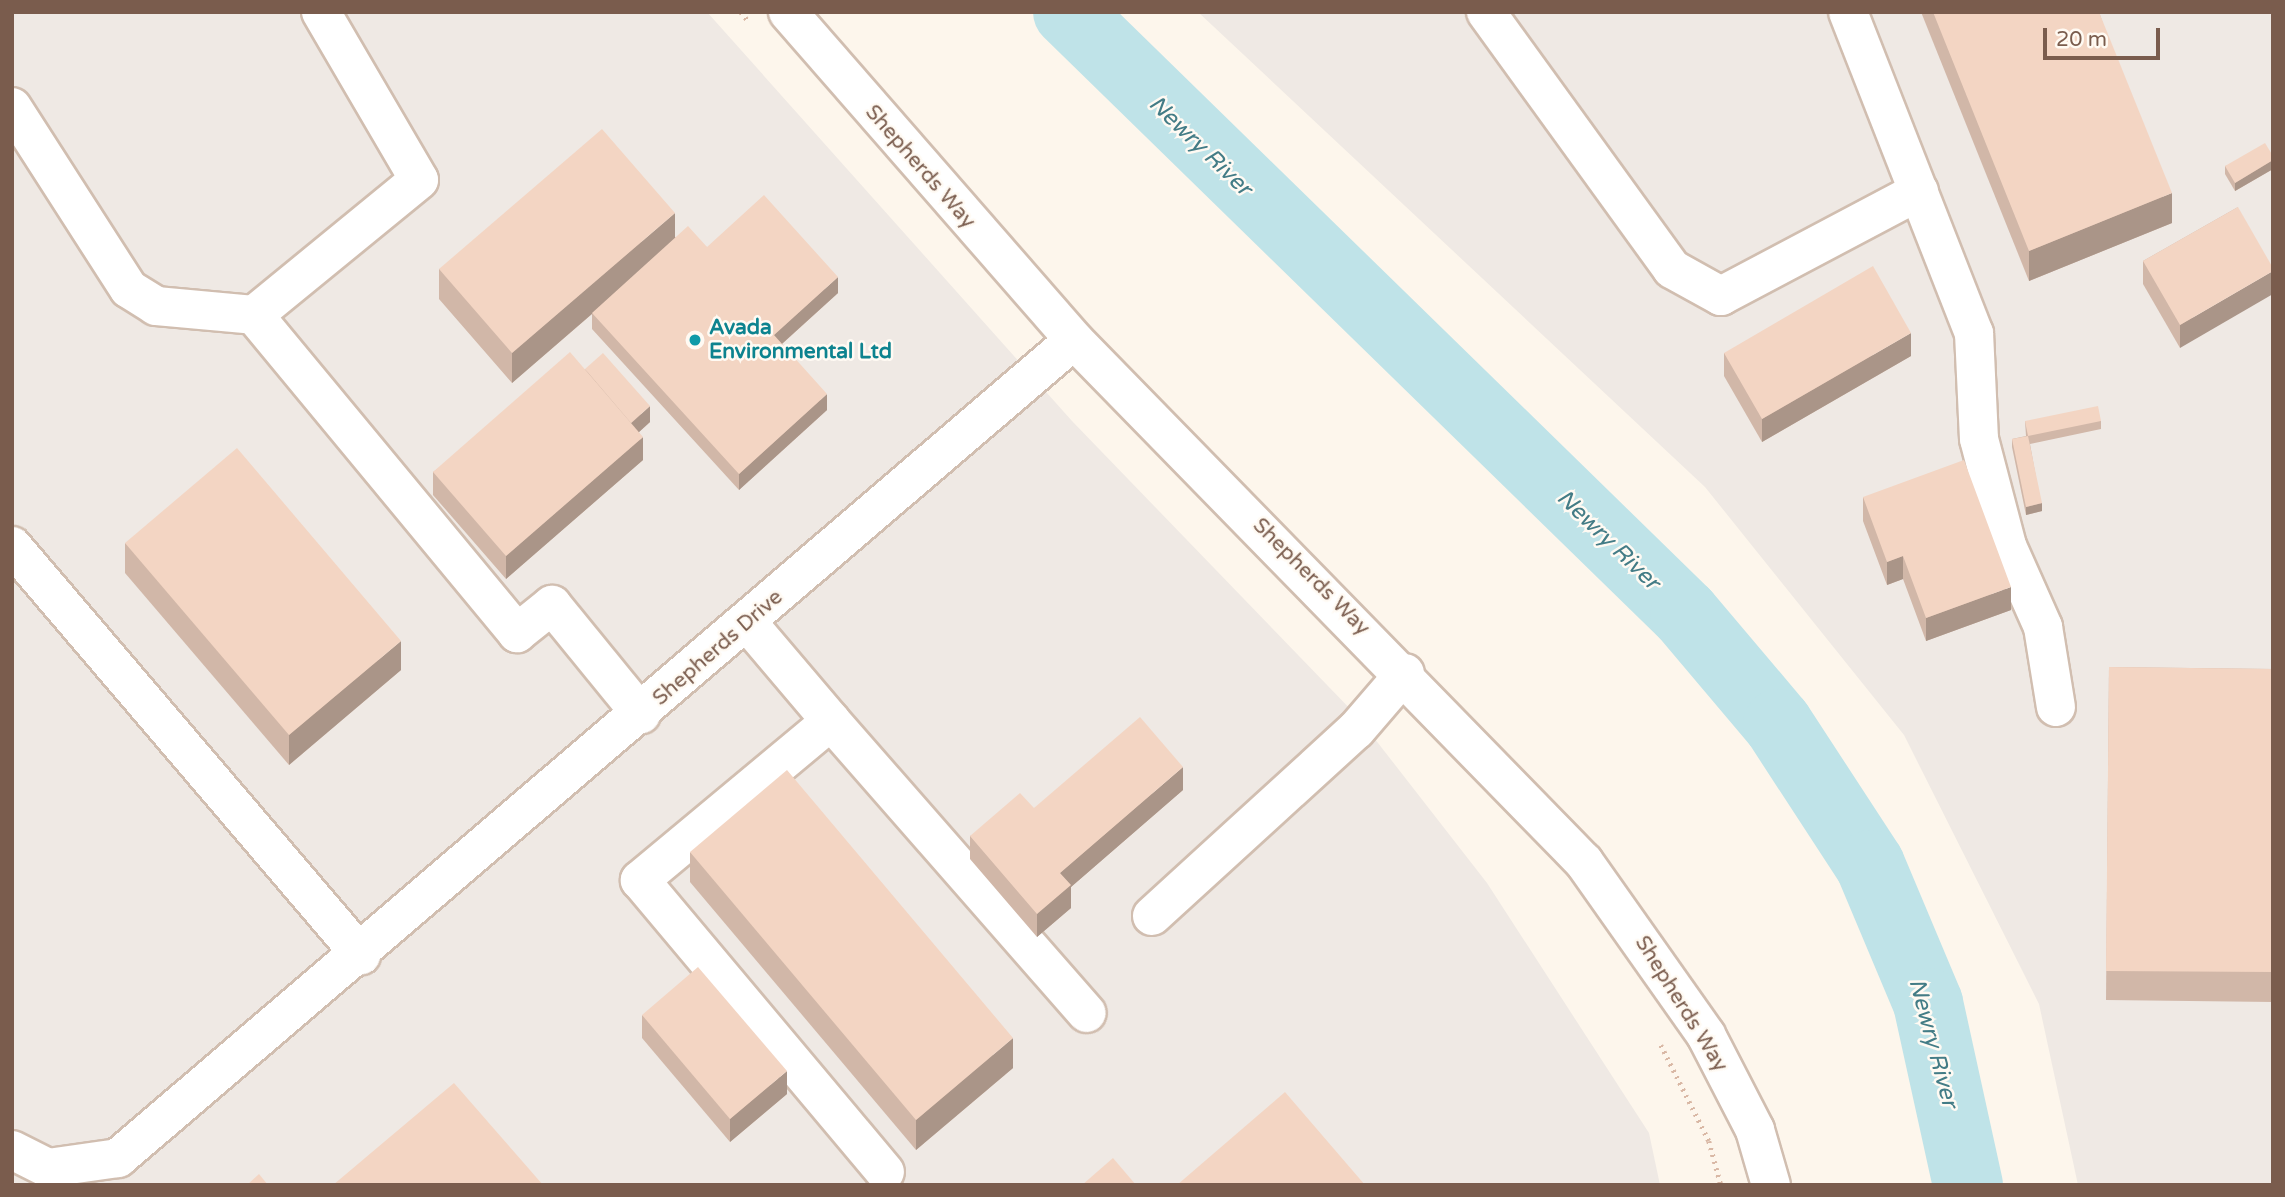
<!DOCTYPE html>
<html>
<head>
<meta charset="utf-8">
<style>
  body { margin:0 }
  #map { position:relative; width:2285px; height:1197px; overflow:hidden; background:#fdf6ec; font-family:"Varela Round",sans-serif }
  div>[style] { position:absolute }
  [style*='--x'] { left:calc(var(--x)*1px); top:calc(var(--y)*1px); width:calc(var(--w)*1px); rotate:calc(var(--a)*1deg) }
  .industrial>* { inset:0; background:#efe9e4 }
  .river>* { height:70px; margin:-35px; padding:0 35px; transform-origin:35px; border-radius:35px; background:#bfe3e8 }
  .path>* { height:4.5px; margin-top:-2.25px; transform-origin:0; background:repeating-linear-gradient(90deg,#d9b8a5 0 2px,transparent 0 7px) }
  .roads { filter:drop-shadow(2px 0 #d1beb0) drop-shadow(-2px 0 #d1beb0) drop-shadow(0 2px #d1beb0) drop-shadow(0 -2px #d1beb0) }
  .minor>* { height:38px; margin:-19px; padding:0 19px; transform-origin:19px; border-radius:19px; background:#fff }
  .wall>* { inset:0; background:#d1b7a8 }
  .shaded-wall>* { inset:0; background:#aa9588 }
  .building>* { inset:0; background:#f3d5c3 }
  .dots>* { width:19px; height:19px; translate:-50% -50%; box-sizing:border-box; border:4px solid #fffaf3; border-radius:50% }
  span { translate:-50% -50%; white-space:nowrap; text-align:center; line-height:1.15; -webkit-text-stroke:5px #fffaf3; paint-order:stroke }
  .street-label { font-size:21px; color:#7a5c4d }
  .culture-label { font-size:21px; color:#0d838f; font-weight:700 }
  .left { translate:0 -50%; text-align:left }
  .water-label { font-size:23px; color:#437c86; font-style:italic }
  .frame { position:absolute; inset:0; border:14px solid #7a5c4d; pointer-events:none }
  .scale { position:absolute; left:2043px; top:28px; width:117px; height:32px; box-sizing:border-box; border:4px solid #7a5c4d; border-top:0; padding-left:9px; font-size:21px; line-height:24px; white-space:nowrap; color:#7a5c4d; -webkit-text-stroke:5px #fffaf3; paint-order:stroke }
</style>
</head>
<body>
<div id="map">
  <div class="industrial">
    <i style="clip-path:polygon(12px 12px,707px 12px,1072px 421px,1357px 716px,1487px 883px,1649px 1133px,1660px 1185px,12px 1185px)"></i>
    <i style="clip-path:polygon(1198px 12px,2273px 12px,2273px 1185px,2078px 1185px,2039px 1004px,1904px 735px,1705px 487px)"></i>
  </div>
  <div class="river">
    <i style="--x:1068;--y:12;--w:862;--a:44.3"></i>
    <i style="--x:1685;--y:614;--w:144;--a:49.8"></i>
    <i style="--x:1778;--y:724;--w:168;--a:56.9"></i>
    <i style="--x:1870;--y:865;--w:150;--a:67.2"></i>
    <i style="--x:1928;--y:1003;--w:186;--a:77.6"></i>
  </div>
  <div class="path">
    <i style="--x:741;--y:12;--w:13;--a:51"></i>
    <i style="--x:1661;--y:1045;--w:107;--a:63.4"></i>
    <i style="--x:1709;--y:1141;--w:46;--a:74.7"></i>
  </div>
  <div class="roads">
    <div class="minor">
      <i style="--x:321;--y:12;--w:194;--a:59.7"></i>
      <i style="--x:419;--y:180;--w:213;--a:140.7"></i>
      <i style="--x:254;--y:315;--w:413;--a:50.4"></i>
      <i style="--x:517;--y:633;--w:45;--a:-38.7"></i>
      <i style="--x:552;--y:605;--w:141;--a:50.8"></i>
      <i style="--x:788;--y:12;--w:435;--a:48.9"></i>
      <i style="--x:1074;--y:340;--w:730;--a:45.67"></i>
      <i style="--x:1584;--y:862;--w:212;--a:54.8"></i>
      <i style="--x:1706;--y:1035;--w:107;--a:62.7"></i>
      <i style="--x:1755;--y:1130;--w:57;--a:73.8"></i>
      <i style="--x:1486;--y:12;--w:317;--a:54.1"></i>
      <i style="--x:1672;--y:269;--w:56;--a:28.9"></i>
      <i style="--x:1721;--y:296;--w:224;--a:-27.9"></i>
      <i style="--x:1848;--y:12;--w:345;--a:68.6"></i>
      <i style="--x:1974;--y:333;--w:106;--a:87.3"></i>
      <i style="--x:1979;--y:439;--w:111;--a:75.3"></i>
      <i style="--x:2007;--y:546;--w:89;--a:66"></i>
      <i style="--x:2043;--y:627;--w:81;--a:80.8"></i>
      <i style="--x:12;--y:107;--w:216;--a:57.3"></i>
      <i style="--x:129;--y:289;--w:32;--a:32"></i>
      <i style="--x:156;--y:306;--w:98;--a:5.2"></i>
      <i style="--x:12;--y:546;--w:538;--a:49.53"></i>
      <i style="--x:747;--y:622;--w:130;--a:49.7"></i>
      <i style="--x:831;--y:721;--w:249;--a:140.2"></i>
      <i style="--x:640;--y:880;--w:381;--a:50"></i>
      <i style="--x:831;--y:721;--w:388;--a:48.8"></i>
      <i style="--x:1152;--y:916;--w:276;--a:-42.4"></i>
      <i style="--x:1356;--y:730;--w:75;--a:-49.3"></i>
      <i style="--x:12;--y:1150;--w:40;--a:26.6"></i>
      <i style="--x:48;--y:1168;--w:71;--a:-8.1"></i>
      <i style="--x:118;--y:1158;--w:1258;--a:-40.55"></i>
    </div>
  </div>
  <div class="wall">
    <i style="clip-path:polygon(1921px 12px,2099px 12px,2172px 223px,2029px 281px)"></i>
    <i style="clip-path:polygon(2273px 156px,2273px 169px,2235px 191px,2225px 174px,2225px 166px)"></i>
    <i style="clip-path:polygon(2238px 207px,2180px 348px,2143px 284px,2143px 261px)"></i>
    <i style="clip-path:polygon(675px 237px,707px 247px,838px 293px,782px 344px,827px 410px,739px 490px,592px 329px,592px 314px,512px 383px,439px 299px,439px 269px)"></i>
    <i style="clip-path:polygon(1724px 353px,1911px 356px,1762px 442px,1724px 376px)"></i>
    <i style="clip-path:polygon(585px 369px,650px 422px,639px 432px,643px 460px,506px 579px,433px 495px,433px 472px)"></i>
    <i style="clip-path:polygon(2025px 421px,2101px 421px,2101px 429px,2030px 444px,2042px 511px,2026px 515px,2012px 447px,2012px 439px,2026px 436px)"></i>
    <i style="clip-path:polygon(1863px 497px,2011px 610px,1926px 641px,1903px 579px,1887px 585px,1863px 521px)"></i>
    <i style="clip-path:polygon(125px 543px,401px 670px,289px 765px,125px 573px)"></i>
    <i style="clip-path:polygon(2109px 667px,2273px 669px,2273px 1002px,2106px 1000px)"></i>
    <i style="clip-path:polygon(1183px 790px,1071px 887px,1071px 908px,1037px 937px,970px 859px,970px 836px,1034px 808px)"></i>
    <i style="clip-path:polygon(690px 852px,1013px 1068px,916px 1150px,690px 882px)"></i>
    <i style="clip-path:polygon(642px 1015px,787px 1094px,730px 1142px,642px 1038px)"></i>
  </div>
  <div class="shaded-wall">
    <i style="clip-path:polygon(2273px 160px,2273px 169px,2235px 191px,2235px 183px)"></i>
    <i style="clip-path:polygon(2172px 193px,2172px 223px,2029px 281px,2029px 251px)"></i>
    <i style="clip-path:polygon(675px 213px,675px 242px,512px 383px,512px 353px)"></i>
    <i style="clip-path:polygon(2273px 271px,2273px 294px,2180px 348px,2180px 325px)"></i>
    <i style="clip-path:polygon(838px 277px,838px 293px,774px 351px,774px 335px)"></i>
    <i style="clip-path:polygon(1911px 333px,1911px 356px,1762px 442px,1762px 419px)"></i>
    <i style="clip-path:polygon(827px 394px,827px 410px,739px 490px,739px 474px)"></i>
    <i style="clip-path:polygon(650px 406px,650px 422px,628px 442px,628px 426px)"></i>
    <i style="clip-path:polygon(643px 437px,643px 460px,506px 579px,506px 556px)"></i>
    <i style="clip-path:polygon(2042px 503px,2042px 511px,2026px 515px,2026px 507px)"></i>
    <i style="clip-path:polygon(1903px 556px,1903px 579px,1887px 585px,1887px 562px)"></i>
    <i style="clip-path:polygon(2011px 587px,2011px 610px,1926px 641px,1926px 618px)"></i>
    <i style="clip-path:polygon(401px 641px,401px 670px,289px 765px,289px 735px)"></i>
    <i style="clip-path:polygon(1183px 767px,1183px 790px,1071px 887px,1071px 908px,1037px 937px,1037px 914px,1060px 873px)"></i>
    <i style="clip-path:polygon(1013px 1038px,1013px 1068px,916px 1150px,916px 1120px)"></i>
    <i style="clip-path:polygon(787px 1071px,787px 1094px,730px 1142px,730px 1119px)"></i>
  </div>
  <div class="building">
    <i style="clip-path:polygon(1933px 12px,2099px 12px,2172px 193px,2029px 251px)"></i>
    <i style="clip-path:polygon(602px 129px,675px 213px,512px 353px,439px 269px)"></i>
    <i style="clip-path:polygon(2265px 143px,2273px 156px,2273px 160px,2235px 183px,2225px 166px)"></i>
    <i style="clip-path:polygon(764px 195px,838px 277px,774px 335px,827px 394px,739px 474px,592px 313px,688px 226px,707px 247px)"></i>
    <i style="clip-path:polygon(2238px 207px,2273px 268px,2273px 271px,2180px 325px,2143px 261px)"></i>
    <i style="clip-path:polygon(1873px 266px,1911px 333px,1762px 419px,1724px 353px)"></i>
    <i style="clip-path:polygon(570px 352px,643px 437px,506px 556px,433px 472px)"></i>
    <i style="clip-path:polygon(603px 353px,650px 406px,631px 423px,585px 369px)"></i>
    <i style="clip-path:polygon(2098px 406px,2101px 421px,2028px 436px,2025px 421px)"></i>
    <i style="clip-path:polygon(2028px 436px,2042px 503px,2026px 507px,2012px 439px)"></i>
    <i style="clip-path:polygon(237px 448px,401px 641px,289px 735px,125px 543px)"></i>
    <i style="clip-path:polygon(1964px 460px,2011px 587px,1926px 618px,1903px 556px,1887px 562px,1863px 497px)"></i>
    <i style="clip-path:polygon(2109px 667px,2273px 669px,2273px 972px,2106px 971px)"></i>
    <i style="clip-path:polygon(1140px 717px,1183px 767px,1060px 873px,1071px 885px,1037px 914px,970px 836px,1020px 793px,1034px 808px)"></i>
    <i style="clip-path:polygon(787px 770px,1013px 1038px,916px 1120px,690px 852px)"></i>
    <i style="clip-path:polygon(698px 967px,787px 1071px,730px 1119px,642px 1015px)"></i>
    <i style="clip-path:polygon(454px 1083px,543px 1185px,333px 1185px)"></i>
    <i style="clip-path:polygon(1285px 1092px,1365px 1185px,1177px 1185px)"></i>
    <i style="clip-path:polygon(1113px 1158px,1136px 1185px,1082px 1185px)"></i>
    <i style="clip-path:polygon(259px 1174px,268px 1185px,247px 1185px)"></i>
  </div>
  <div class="dots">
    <i style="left:695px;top:340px;background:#0f9aa8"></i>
  </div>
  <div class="street-label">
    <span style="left:920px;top:167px;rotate:49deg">Shepherds Way</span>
    <span style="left:1311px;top:577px;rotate:45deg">Shepherds Way</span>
    <span style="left:718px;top:648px;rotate:-41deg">Shepherds Drive</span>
    <span style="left:1681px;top:1004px;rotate:58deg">Shepherds Way</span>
  </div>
  <div class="culture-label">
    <span class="left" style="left:709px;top:340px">Avada<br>Environmental Ltd</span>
  </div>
  <div class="water-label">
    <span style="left:1200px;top:146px;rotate:44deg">Newry River</span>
    <span style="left:1608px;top:540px;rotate:44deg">Newry River</span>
    <span style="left:1933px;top:1043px;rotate:75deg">Newry River</span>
  </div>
  <div class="frame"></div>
  <div class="scale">20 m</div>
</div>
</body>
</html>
